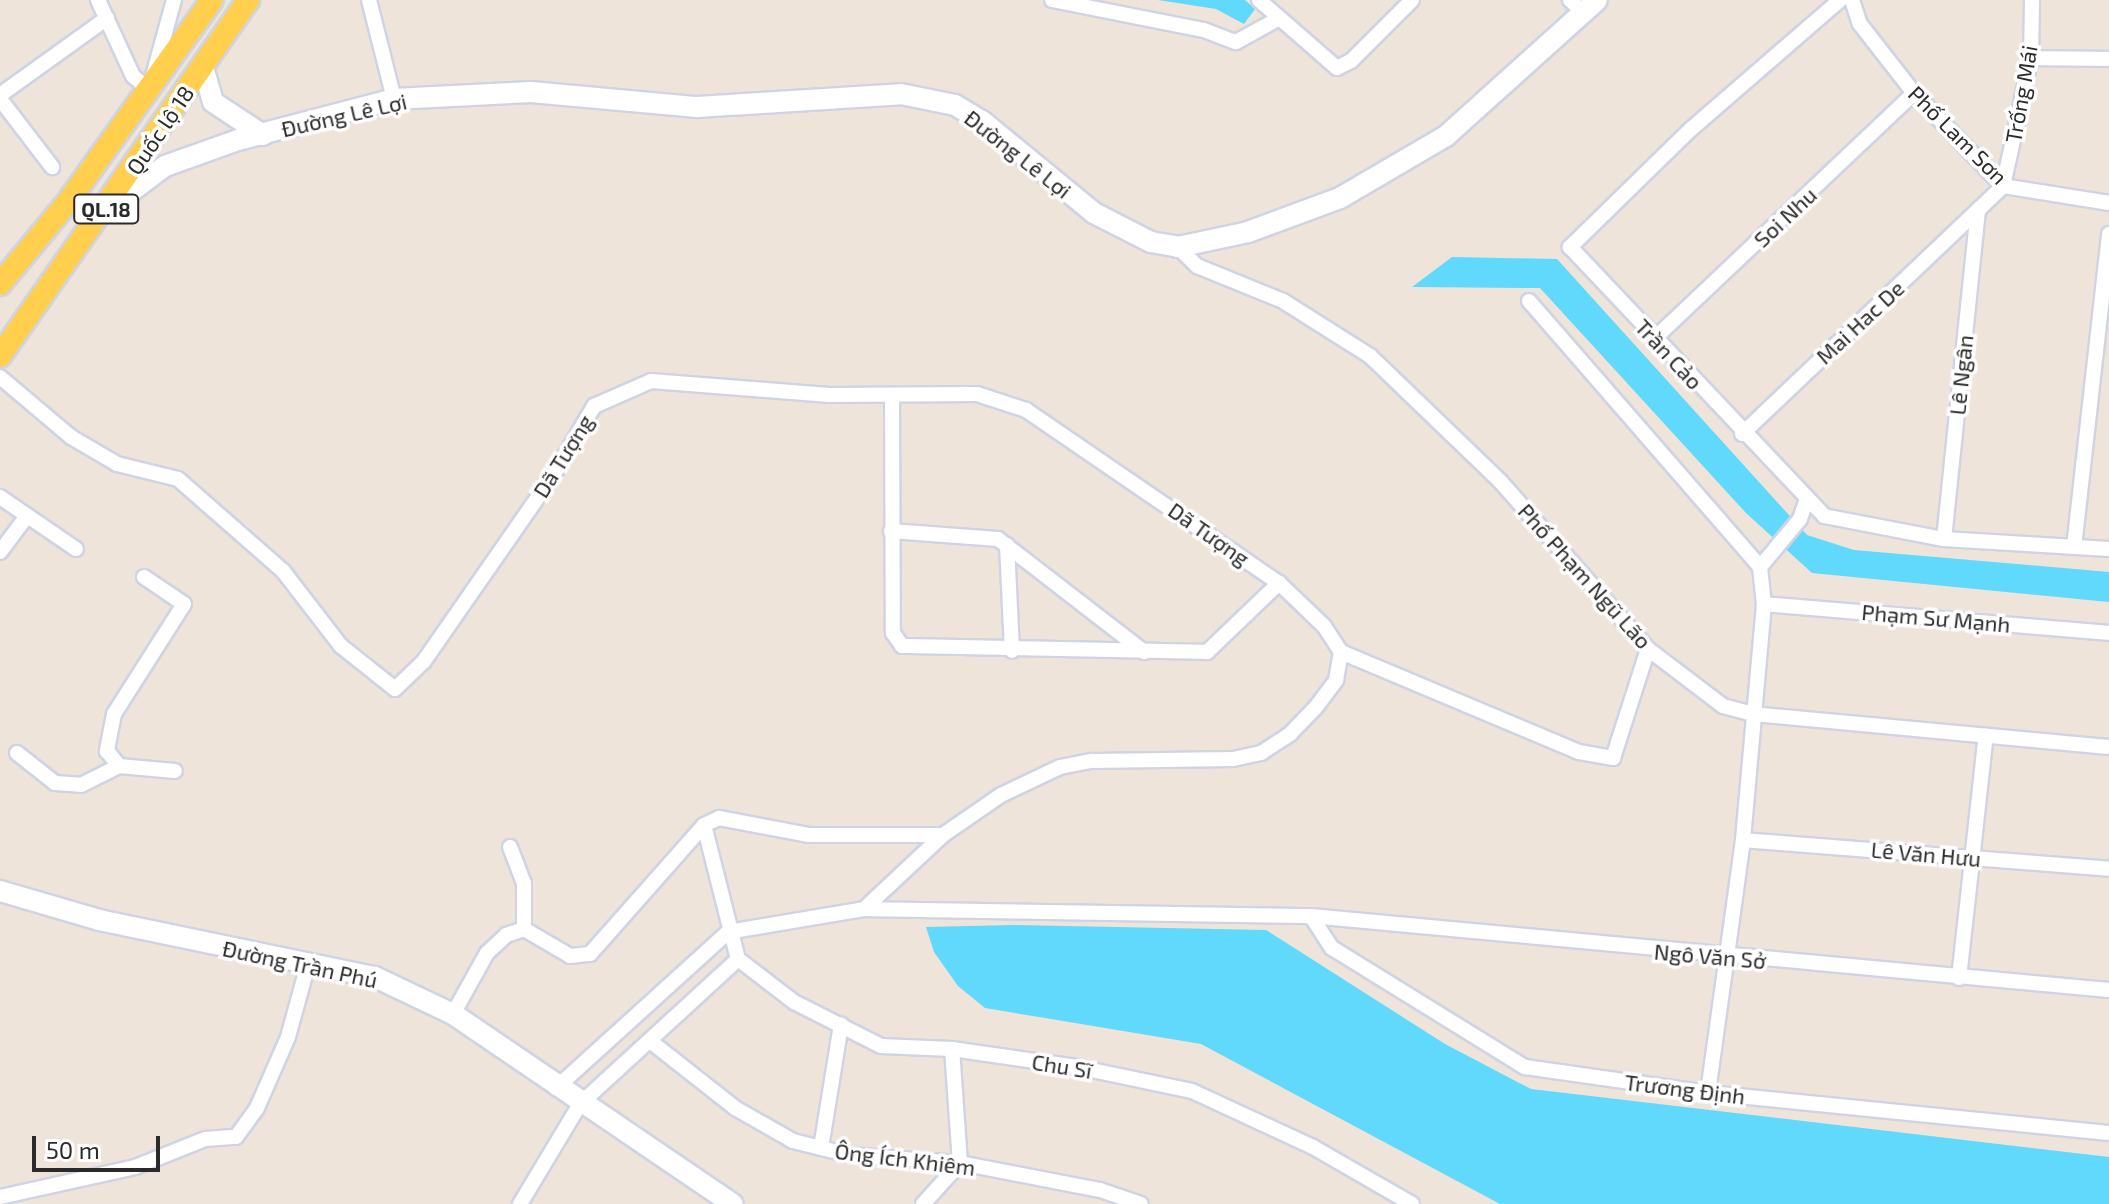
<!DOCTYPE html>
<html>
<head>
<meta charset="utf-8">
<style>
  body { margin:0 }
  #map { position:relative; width:2109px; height:1204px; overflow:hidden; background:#eee4da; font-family:"Exo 2",sans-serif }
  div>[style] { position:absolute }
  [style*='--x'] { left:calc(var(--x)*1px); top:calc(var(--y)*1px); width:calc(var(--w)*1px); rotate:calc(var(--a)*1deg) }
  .water>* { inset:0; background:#60d9fc }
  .roads { filter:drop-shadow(2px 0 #cfd4e4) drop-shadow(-2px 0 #cfd4e4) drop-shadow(0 2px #cfd4e4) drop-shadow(0 -2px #cfd4e4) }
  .street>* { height:14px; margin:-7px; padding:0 7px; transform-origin:7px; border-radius:7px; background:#fff }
  .secondary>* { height:20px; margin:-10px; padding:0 10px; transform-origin:10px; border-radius:10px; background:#fff }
  .primary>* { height:22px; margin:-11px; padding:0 11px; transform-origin:11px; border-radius:11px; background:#ffcf4d }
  span { translate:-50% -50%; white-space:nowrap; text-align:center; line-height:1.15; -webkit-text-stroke:7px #fff; paint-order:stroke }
  .shield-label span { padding:2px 6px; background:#fff; border:2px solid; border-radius:6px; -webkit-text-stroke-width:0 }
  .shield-label { font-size:20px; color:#2a2a2a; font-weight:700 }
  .street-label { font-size:22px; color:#2a2a2a }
  .scale { position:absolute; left:32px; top:1136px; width:128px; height:36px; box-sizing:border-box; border:4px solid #2a2a2a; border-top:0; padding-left:10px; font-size:24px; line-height:28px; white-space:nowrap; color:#2a2a2a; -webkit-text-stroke:6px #fff; paint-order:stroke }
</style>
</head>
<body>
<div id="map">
  <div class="water">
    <i style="clip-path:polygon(1158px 0,1245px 0,1255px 9px,1244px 24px,1216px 9px)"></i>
    <i style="clip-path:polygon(1452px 257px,1557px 259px,1807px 535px,1854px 550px,2109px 572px,2109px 602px,1812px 573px,1746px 513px,1540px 288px,1412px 287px)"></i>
    <i style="clip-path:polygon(1013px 925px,1266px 930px,1445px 1044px,1531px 1089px,2109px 1157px,2109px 1204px,1500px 1204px,1201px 1044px,985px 1008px,958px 986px,934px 952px,926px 927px)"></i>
  </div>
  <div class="roads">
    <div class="street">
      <i style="--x:98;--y:0;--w:84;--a:65.3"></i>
      <i style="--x:133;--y:76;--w:23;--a:41"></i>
      <i style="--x:369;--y:0;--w:102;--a:75.8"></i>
      <i style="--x:1052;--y:0;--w:155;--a:11.2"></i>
      <i style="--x:1204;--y:30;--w:34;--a:21"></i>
      <i style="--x:1236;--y:42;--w:48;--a:-28.7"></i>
      <i style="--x:1259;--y:0;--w:103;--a:41.1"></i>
      <i style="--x:1337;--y:68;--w:16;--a:-27"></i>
      <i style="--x:1351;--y:61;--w:86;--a:-45"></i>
      <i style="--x:1570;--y:0;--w:18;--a:43"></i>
      <i style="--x:1840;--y:0;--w:198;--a:139.1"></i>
      <i style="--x:1690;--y:130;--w:168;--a:135.7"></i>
      <i style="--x:1570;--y:247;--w:370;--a:46.6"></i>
      <i style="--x:1824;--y:516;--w:122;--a:10.9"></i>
      <i style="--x:1944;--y:539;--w:165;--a:3.5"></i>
      <i style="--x:1852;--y:0;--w:25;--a:72"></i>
      <i style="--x:1860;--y:24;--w:88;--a:52"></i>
      <i style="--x:1914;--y:93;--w:129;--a:46.3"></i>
      <i style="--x:2003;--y:186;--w:107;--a:9.1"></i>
      <i style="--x:2031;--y:58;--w:78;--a:0.7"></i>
      <i style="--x:153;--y:76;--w:79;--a:-74.6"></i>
      <i style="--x:0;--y:95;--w:132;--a:-35.7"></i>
      <i style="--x:0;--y:99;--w:86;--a:52.6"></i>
      <i style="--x:1178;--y:247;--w:27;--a:45"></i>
      <i style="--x:1197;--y:266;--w:93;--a:22.1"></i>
      <i style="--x:1283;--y:301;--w:103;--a:32.3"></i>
      <i style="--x:1370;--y:356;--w:180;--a:43.9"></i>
      <i style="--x:1500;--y:481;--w:224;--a:48.6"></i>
      <i style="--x:1648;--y:649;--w:94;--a:37.2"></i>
      <i style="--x:1723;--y:706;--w:31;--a:15"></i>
      <i style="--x:1753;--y:714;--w:358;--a:5.3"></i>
      <i style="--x:1529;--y:301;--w:352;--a:49"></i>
      <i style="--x:1760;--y:567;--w:37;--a:84"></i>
      <i style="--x:1764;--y:604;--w:237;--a:95.1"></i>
      <i style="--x:1743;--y:840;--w:255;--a:97.9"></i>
      <i style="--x:1654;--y:339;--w:358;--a:-43.4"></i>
      <i style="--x:0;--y:377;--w:93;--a:40.2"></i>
      <i style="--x:71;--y:437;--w:53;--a:30.4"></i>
      <i style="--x:117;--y:464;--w:63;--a:13.8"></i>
      <i style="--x:178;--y:479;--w:140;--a:41.2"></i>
      <i style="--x:283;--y:571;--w:95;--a:52.3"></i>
      <i style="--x:341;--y:646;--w:69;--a:38.5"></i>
      <i style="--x:395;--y:689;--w:40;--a:-44"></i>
      <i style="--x:424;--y:661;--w:228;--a:-55.2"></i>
      <i style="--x:554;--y:474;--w:79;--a:-59.5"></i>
      <i style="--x:594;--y:406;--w:62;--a:-23.7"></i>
      <i style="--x:651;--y:381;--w:179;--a:4.5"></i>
      <i style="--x:829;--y:395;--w:148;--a:-0.4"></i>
      <i style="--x:977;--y:394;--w:52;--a:18.1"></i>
      <i style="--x:1026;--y:410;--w:306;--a:34.4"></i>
      <i style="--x:1279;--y:583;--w:62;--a:43.7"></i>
      <i style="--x:1324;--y:626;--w:31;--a:57"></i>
      <i style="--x:1341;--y:652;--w:258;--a:22.8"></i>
      <i style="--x:1579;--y:752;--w:35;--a:10"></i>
      <i style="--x:1613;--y:758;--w:114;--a:-72.2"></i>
      <i style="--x:892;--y:395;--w:238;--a:89.8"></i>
      <i style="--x:893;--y:633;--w:16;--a:55"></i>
      <i style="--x:902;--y:646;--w:305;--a:1.1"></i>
      <i style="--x:1207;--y:652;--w:100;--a:-43.8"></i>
      <i style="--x:1742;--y:434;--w:360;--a:-43.5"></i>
      <i style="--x:2003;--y:186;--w:131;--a:-77.7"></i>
      <i style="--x:2031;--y:58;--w:58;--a:-89"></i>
      <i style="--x:0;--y:497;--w:92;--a:34.4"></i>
      <i style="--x:891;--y:531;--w:107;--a:4.3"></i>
      <i style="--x:998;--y:539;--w:185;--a:37.7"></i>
      <i style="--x:1944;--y:539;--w:331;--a:-84.1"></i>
      <i style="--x:1007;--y:545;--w:106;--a:87.3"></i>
      <i style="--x:2074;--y:547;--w:315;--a:-83.6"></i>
      <i style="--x:0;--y:552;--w:45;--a:-53.1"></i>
      <i style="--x:1760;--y:567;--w:62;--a:-50.2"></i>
      <i style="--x:1800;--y:519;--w:21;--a:-71"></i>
      <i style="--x:144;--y:577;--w:48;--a:34"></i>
      <i style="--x:184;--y:604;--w:130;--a:122.5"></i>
      <i style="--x:114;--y:714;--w:38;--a:101"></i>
      <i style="--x:107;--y:751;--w:19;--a:51"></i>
      <i style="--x:119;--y:766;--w:56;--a:5.1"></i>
      <i style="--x:1764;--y:604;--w:346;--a:4.8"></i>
      <i style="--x:17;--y:753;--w:48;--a:38.3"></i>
      <i style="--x:55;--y:783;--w:26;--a:4"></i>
      <i style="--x:81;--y:785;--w:42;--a:-26.6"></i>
      <i style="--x:704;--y:825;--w:138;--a:75.8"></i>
      <i style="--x:738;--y:959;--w:71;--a:37.5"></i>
      <i style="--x:794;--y:1002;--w:97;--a:26.8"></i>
      <i style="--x:881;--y:1046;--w:71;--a:2.4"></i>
      <i style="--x:952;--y:1049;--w:126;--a:8.2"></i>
      <i style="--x:1077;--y:1067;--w:117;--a:11.8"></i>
      <i style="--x:1192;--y:1091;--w:133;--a:24.8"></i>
      <i style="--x:1313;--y:1147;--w:114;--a:29.9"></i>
      <i style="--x:1743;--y:840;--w:367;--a:4.5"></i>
      <i style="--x:510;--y:847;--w:39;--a:69"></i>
      <i style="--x:524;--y:883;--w:46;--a:90"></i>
      <i style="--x:864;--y:909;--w:447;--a:0.9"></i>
      <i style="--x:1311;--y:916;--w:801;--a:5.3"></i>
      <i style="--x:1311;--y:916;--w:38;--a:57"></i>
      <i style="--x:1332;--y:948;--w:227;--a:31.7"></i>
      <i style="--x:1525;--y:1067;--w:185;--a:8.1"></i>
      <i style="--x:1708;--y:1093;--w:403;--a:5.7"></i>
      <i style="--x:1959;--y:978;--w:244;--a:-83.7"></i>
      <i style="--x:453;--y:1014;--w:70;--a:-60.9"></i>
      <i style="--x:487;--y:953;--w:26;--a:-43"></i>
      <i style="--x:506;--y:935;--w:19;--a:-18"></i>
      <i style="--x:524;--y:929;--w:53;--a:30.4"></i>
      <i style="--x:570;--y:956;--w:20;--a:-6"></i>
      <i style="--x:590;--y:954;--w:172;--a:-48.5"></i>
      <i style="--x:704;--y:825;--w:17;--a:-25"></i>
      <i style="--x:719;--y:818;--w:92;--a:10.7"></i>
      <i style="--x:809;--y:835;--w:134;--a:0"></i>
      <i style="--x:650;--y:1041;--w:108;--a:38.2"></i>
      <i style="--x:735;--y:1108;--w:67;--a:29.6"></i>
      <i style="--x:793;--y:1141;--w:58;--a:14"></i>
      <i style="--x:849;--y:1155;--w:111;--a:4.1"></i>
      <i style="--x:960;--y:1163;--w:143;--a:10.9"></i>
      <i style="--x:1100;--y:1190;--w:43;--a:18.9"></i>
      <i style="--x:556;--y:1088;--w:232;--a:-42.2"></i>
      <i style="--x:728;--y:932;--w:138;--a:-9.6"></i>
      <i style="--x:864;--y:909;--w:108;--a:-43.1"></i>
      <i style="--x:943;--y:835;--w:70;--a:-34.6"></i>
      <i style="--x:1001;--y:795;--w:65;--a:-25.4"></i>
      <i style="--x:1060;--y:767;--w:33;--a:-11"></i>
      <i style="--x:1092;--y:761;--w:141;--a:-0.8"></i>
      <i style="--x:1233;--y:759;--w:29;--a:-12"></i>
      <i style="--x:1261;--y:753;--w:35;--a:-33"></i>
      <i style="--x:1290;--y:734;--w:37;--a:-46"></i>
      <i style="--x:1316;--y:707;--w:34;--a:-53"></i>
      <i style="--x:1336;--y:680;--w:28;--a:-80"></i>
      <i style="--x:821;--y:1148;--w:125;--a:-80.8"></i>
      <i style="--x:0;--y:1197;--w:138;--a:-12.5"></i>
      <i style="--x:135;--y:1167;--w:75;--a:-21.8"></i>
      <i style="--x:205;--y:1139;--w:31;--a:-4"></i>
      <i style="--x:236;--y:1137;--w:36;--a:-54"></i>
      <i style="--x:257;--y:1108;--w:77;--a:-66.4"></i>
      <i style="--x:288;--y:1037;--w:79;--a:-74.6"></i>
      <i style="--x:520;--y:1204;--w:117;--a:-59"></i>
      <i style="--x:580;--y:1104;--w:214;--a:-42.5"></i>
      <i style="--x:923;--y:1204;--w:55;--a:-47.9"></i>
      <i style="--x:960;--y:1163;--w:114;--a:-94"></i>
    </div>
    <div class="secondary">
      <i style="--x:203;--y:67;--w:36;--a:74"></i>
      <i style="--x:213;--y:102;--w:60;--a:33.4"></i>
      <i style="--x:105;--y:211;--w:75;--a:-36.9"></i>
      <i style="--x:165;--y:166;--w:77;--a:-19.6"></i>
      <i style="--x:238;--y:140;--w:161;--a:-14.7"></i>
      <i style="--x:394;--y:99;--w:137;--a:-2.9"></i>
      <i style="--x:531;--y:92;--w:167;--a:5.2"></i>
      <i style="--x:697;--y:107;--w:204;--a:-3.6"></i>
      <i style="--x:901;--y:94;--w:55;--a:11.5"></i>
      <i style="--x:955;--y:105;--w:31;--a:31"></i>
      <i style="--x:982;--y:121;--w:145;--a:39.4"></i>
      <i style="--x:1094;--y:213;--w:64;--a:27"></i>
      <i style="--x:1151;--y:242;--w:27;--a:10"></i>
      <i style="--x:1178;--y:247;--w:72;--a:-12.1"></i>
      <i style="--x:1248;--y:232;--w:98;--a:-20.3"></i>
      <i style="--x:1340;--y:198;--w:123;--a:-30.3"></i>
      <i style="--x:1446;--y:136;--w:203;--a:-42"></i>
      <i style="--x:0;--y:891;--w:103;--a:16.3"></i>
      <i style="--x:99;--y:920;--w:282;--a:11.7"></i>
      <i style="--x:375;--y:977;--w:86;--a:25.4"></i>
      <i style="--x:453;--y:1014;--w:338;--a:34.2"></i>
    </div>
    <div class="primary">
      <i style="--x:0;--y:284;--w:110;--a:-50.5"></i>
      <i style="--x:70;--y:199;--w:244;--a:-54.5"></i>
      <i style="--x:0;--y:356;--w:434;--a:-55.1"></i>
    </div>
  </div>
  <div class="shield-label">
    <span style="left:106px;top:209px">QL.18</span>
  </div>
  <div class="street-label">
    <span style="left:2021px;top:94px;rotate:-80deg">Trống Mái</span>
    <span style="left:344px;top:115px;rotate:-13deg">Đường Lê Lợi</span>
    <span style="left:160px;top:130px;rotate:-56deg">Quốc lộ 18</span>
    <span style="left:1958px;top:135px;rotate:45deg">Phố Lam Sơn</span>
    <span style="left:1018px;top:154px;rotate:38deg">Đường Lê Lợi</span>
    <span style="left:1785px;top:217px;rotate:-43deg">Soi Nhu</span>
    <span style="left:1860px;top:322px;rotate:-43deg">Mai Hac De</span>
    <span style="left:1669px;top:354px;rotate:47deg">Trần Cảo</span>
    <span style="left:1961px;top:375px;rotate:-84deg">Lê Ngân</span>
    <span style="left:563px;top:456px;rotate:-58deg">Dã Tượng</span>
    <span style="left:1209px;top:534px;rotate:35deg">Dã Tượng</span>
    <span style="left:1585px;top:576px;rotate:48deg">Phố Phạm Ngũ Lão</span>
    <span style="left:1936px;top:618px;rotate:5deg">Phạm Sư Mạnh</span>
    <span style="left:1926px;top:854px;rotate:5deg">Lê Văn Hưu</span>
    <span style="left:1710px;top:956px;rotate:5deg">Ngô Văn Sở</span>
    <span style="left:300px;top:964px;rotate:12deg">Đường Trần Phú</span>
    <span style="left:1062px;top:1066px;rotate:9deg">Chu Sĩ</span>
    <span style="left:1685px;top:1089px;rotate:7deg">Trương Định</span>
    <span style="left:905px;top:1159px;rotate:7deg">Ông Ích Khiêm</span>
  </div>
  <div class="scale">50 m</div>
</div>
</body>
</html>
